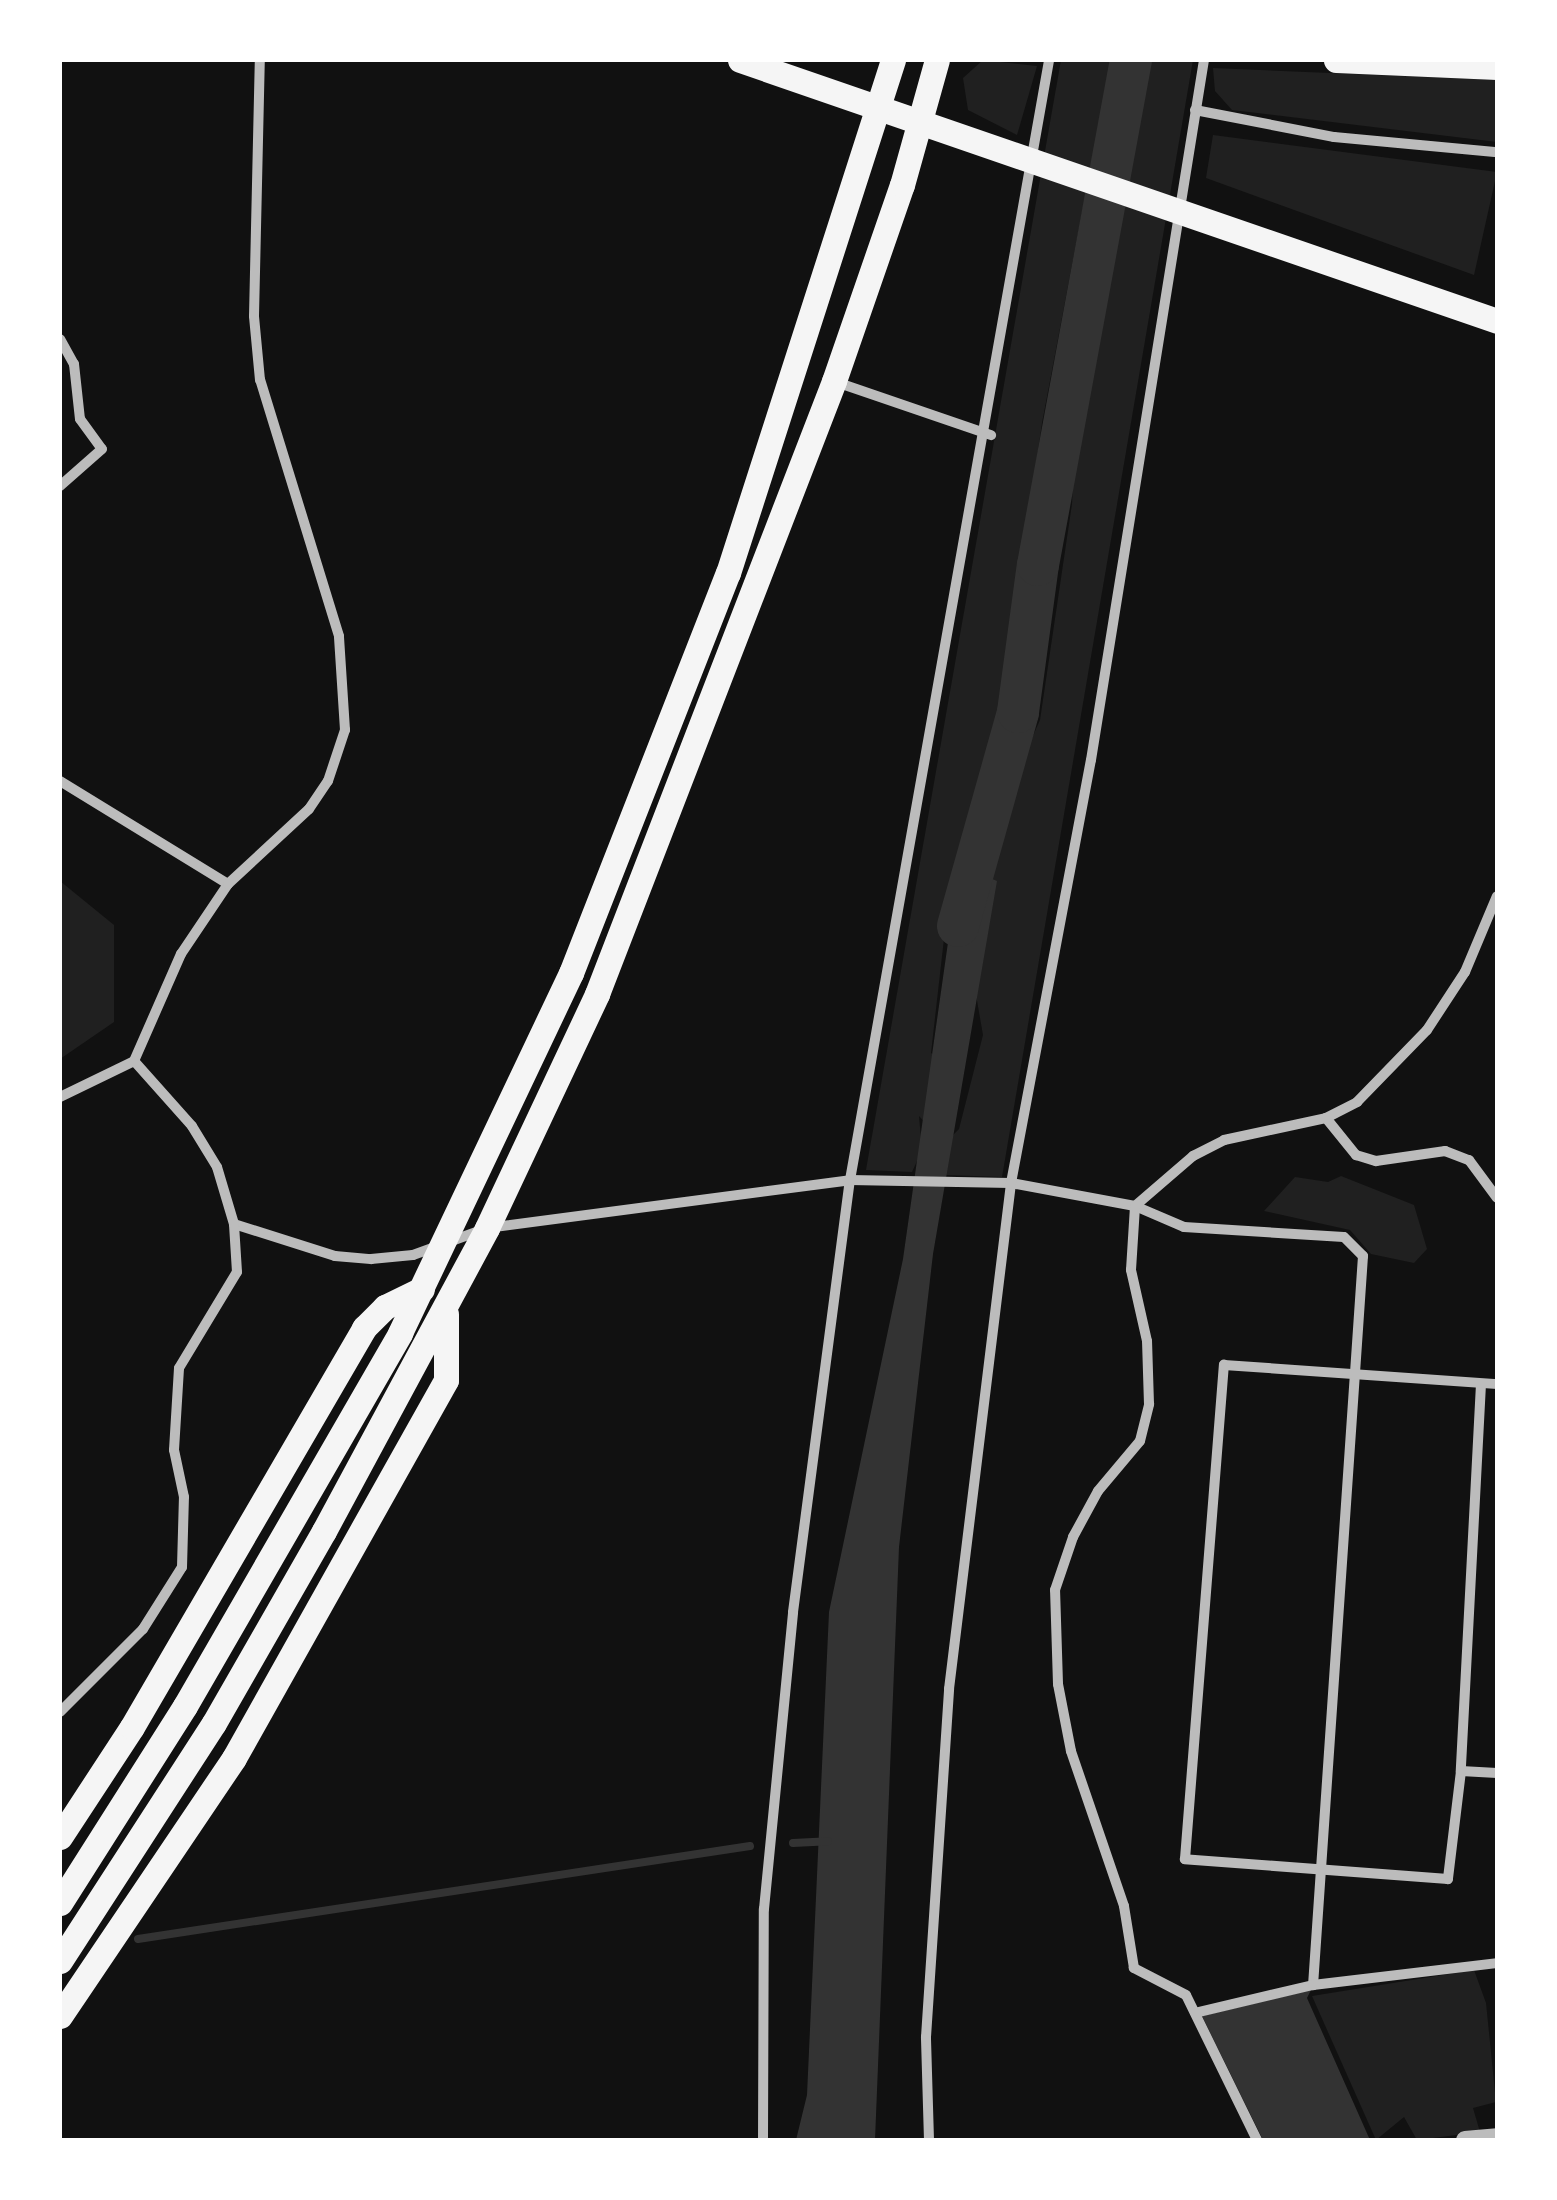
<!DOCTYPE html>
<html>
<head>
<meta charset="utf-8">
<style>
  body { margin:0 }
  #map { position:relative; width:1557px; height:2200px; overflow:hidden; background:#111; font-family:"Public Sans",sans-serif }
  div>[style] { position:absolute }
  [style*='--x'] { left:calc(var(--x)*1px); top:calc(var(--y)*1px); width:calc(var(--w)*1px); rotate:calc(var(--a)*1deg) }
  .green>* { inset:0; background:#202020 }
  .water>* { inset:0; background:#333 }
  .stream>* { height:8px; margin:-4px; padding:0 4px; transform-origin:4px; border-radius:4px; background:#333 }
  .river>* { height:42px; margin:-21px; padding:0 21px; transform-origin:21px; border-radius:21px; background:#333 }
  .minor>* { height:10px; margin:-5px; padding:0 5px; transform-origin:5px; border-radius:5px; background:#bcbcbc }
  .tertiary>* { height:18px; margin:-9px; padding:0 9px; transform-origin:9px; border-radius:9px; background:#bcbcbc }
  .trunk>* { height:25px; margin:-12.5px; padding:0 12.5px; transform-origin:12.5px; border-radius:12.5px; background:#f5f5f5 }
  span { translate:-50% -50%; white-space:nowrap; text-align:center; line-height:1.15; -webkit-text-stroke:8px #fff; paint-order:stroke }
  .frame { position:absolute; inset:0; border:62px solid #fff; pointer-events:none }
</style>
</head>
<body>
<div id="map">
  <div class="green">
    <i style="clip-path:polygon(983px 60px,1037px 66px,1017px 135px,968px 110px,963px 78px)"></i>
    <i style="clip-path:polygon(1061px 60px,1115px 60px,1118px 86px,1109px 89px,1082px 212px,1042px 423px,1000px 711px,946px 921px,931px 1053px,941px 1060px,928px 1126px,919px 1116px,922px 1150px,912px 1172px,866px 1170px)"></i>
    <i style="clip-path:polygon(1140px 60px,1193px 60px,1002px 1177px,946px 1175px,946px 1142px,959px 1129px,983px 1035px,967px 943px,1007px 794px,1040px 720px,1072px 504px,1076px 413px,1089px 394px,1087px 339px)"></i>
    <i style="clip-path:polygon(1213px 68px,1497px 80px,1497px 142px,1232px 110px,1215px 91px)"></i>
    <i style="clip-path:polygon(1213px 135px,1497px 172px,1474px 275px,1206px 178px)"></i>
    <i style="clip-path:polygon(60px 881px,114px 925px,114px 1022px,60px 1059px)"></i>
    <i style="clip-path:polygon(1341px 1176px,1414px 1205px,1427px 1249px,1414px 1263px,1371px 1254px,1350px 1230px,1264px 1211px,1295px 1177px,1328px 1182px)"></i>
    <i style="clip-path:polygon(1474px 1970px,1486px 2003px,1496px 2102px,1473px 2108px,1480px 2132px,1417px 2140px,1404px 2117px,1376px 2140px,1312px 1996px)"></i>
  </div>
  <div class="water">
    <i style="clip-path:polygon(959px 865px,997px 881px,933px 1254px,899px 1547px,875px 2140px,796px 2140px,807px 2095px,829px 1612px,903px 1259px)"></i>
    <i style="clip-path:polygon(1311px 1990px,1307px 1998px,1370px 2140px,1263px 2140px,1202px 2016px)"></i>
  </div>
  <div class="stream">
    <i style="--x:793;--y:1843;--w:35;--a:-3"></i>
    <i style="--x:138;--y:1939;--w:619;--a:-8.64"></i>
  </div>
  <div class="river">
    <i style="--x:958;--y:926;--w:222;--a:-74.3"></i>
    <i style="--x:1018;--y:712;--w:148;--a:-82.3"></i>
    <i style="--x:1038;--y:565;--w:513;--a:-79.57"></i>
  </div>
  <div class="minor">
    <i style="--x:1195;--y:110;--w:142;--a:11"></i>
    <i style="--x:1334;--y:137;--w:164;--a:5.3"></i>
    <i style="--x:60;--y:339;--w:29;--a:61"></i>
    <i style="--x:74;--y:364;--w:55;--a:83.8"></i>
    <i style="--x:80;--y:419;--w:37;--a:54"></i>
    <i style="--x:102;--y:449;--w:56;--a:138.6"></i>
    <i style="--x:836;--y:382;--w:164;--a:18.9"></i>
    <i style="--x:60;--y:781;--w:197;--a:31.5"></i>
    <i style="--x:60;--y:1097;--w:82;--a:-25.9"></i>
    <i style="--x:134;--y:1061;--w:117;--a:-66.3"></i>
    <i style="--x:181;--y:954;--w:84;--a:-56.1"></i>
    <i style="--x:228;--y:884;--w:110;--a:-42.8"></i>
    <i style="--x:309;--y:809;--w:34;--a:-56"></i>
    <i style="--x:328;--y:781;--w:54;--a:-71.6"></i>
    <i style="--x:345;--y:730;--w:94;--a:-93.7"></i>
    <i style="--x:339;--y:636;--w:268;--a:-107.1"></i>
    <i style="--x:260;--y:380;--w:64;--a:-95.4"></i>
    <i style="--x:254;--y:316;--w:256;--a:-88.7"></i>
    <i style="--x:1326;--y:1118;--w:48;--a:51"></i>
    <i style="--x:1356;--y:1155;--w:21;--a:17"></i>
    <i style="--x:1376;--y:1161;--w:70;--a:-8.2"></i>
    <i style="--x:1445;--y:1151;--w:26;--a:21"></i>
    <i style="--x:1469;--y:1160;--w:47;--a:53.6"></i>
    <i style="--x:234;--y:1224;--w:106;--a:17.6"></i>
    <i style="--x:335;--y:1256;--w:36;--a:5"></i>
    <i style="--x:371;--y:1259;--w:42;--a:-5.4"></i>
    <i style="--x:413;--y:1255;--w:79;--a:-20"></i>
    <i style="--x:487;--y:1228;--w:366;--a:-7.5"></i>
    <i style="--x:850;--y:1180;--w:161;--a:1.1"></i>
    <i style="--x:1011;--y:1183;--w:126;--a:10.5"></i>
    <i style="--x:1135;--y:1206;--w:53;--a:23.2"></i>
    <i style="--x:1184;--y:1227;--w:160;--a:3.6"></i>
    <i style="--x:1344;--y:1237;--w:27;--a:45"></i>
    <i style="--x:1363;--y:1256;--w:731;--a:93.92"></i>
    <i style="--x:1313;--y:1985;--w:121;--a:166.7"></i>
    <i style="--x:1481;--y:1384;--w:388;--a:93"></i>
    <i style="--x:1461;--y:1771;--w:36;--a:3"></i>
    <i style="--x:60;--y:1712;--w:117;--a:-45"></i>
    <i style="--x:143;--y:1629;--w:73;--a:-57.8"></i>
    <i style="--x:182;--y:1567;--w:70;--a:-88.4"></i>
    <i style="--x:184;--y:1497;--w:48;--a:-102"></i>
    <i style="--x:174;--y:1450;--w:82;--a:-86.5"></i>
    <i style="--x:179;--y:1368;--w:112;--a:-58.9"></i>
    <i style="--x:237;--y:1272;--w:48;--a:-93.6"></i>
    <i style="--x:234;--y:1224;--w:59;--a:-106.6"></i>
    <i style="--x:217;--y:1167;--w:48;--a:-121.4"></i>
    <i style="--x:192;--y:1126;--w:87;--a:-131.7"></i>
    <i style="--x:1461;--y:1771;--w:109;--a:96.9"></i>
    <i style="--x:1448;--y:1879;--w:264;--a:-175.7"></i>
    <i style="--x:1185;--y:1859;--w:496;--a:-85.5"></i>
    <i style="--x:1224;--y:1365;--w:274;--a:4"></i>
    <i style="--x:1313;--y:1985;--w:185;--a:-6.8"></i>
    <i style="--x:763;--y:2140;--w:231;--a:-89.8"></i>
    <i style="--x:764;--y:1909;--w:298;--a:-84.4"></i>
    <i style="--x:793;--y:1612;--w:436;--a:-82.5"></i>
    <i style="--x:850;--y:1180;--w:1138;--a:-79.92"></i>
    <i style="--x:929;--y:2140;--w:103;--a:-91.7"></i>
    <i style="--x:926;--y:2037;--w:349;--a:-86.2"></i>
    <i style="--x:949;--y:1689;--w:510;--a:-83.01"></i>
    <i style="--x:1011;--y:1183;--w:430;--a:-79.3"></i>
    <i style="--x:1091;--y:760;--w:709;--a:-80.83"></i>
    <i style="--x:1257;--y:2140;--w:161;--a:-116.1"></i>
    <i style="--x:1186;--y:1995;--w:59;--a:-152.6"></i>
    <i style="--x:1134;--y:1968;--w:63;--a:-99.2"></i>
    <i style="--x:1124;--y:1906;--w:164;--a:-108.9"></i>
    <i style="--x:1071;--y:1751;--w:68;--a:-101"></i>
    <i style="--x:1058;--y:1684;--w:94;--a:-91.8"></i>
    <i style="--x:1055;--y:1590;--w:56;--a:-71.2"></i>
    <i style="--x:1073;--y:1537;--w:52;--a:-61.5"></i>
    <i style="--x:1098;--y:1491;--w:65;--a:-50"></i>
    <i style="--x:1140;--y:1441;--w:38;--a:-76"></i>
    <i style="--x:1149;--y:1404;--w:63;--a:-91.8"></i>
    <i style="--x:1147;--y:1341;--w:73;--a:-102.7"></i>
    <i style="--x:1131;--y:1270;--w:64;--a:-86.4"></i>
    <i style="--x:1135;--y:1206;--w:77;--a:-40.8"></i>
    <i style="--x:1193;--y:1156;--w:35;--a:-27"></i>
    <i style="--x:1224;--y:1140;--w:104;--a:-12.2"></i>
    <i style="--x:1326;--y:1118;--w:35;--a:-27"></i>
    <i style="--x:1357;--y:1102;--w:100;--a:-45.8"></i>
    <i style="--x:1427;--y:1030;--w:69;--a:-56.8"></i>
    <i style="--x:1465;--y:972;--w:82;--a:-67.2"></i>
  </div>
  <div class="tertiary">
    <i style="--x:1465;--y:2140;--w:32;--a:-5"></i>
  </div>
  <div class="trunk">
    <i style="--x:740;--y:60;--w:801;--a:19.02"></i>
    <i style="--x:1336;--y:60;--w:161;--a:2.5"></i>
    <i style="--x:60;--y:1837;--w:131;--a:-56.8"></i>
    <i style="--x:132;--y:1727;--w:462;--a:-59.8"></i>
    <i style="--x:364;--y:1328;--w:30;--a:-45"></i>
    <i style="--x:385;--y:1307;--w:41;--a:-25.9"></i>
    <i style="--x:60;--y:1903;--w:233;--a:-57.6"></i>
    <i style="--x:185;--y:1706;--w:431;--a:-60"></i>
    <i style="--x:400;--y:1333;--w:399;--a:-64.6"></i>
    <i style="--x:571;--y:973;--w:430;--a:-68.6"></i>
    <i style="--x:728;--y:573;--w:539;--a:-72.17"></i>
    <i style="--x:60;--y:1961;--w:283;--a:-57.1"></i>
    <i style="--x:214;--y:1723;--w:221;--a:-60.2"></i>
    <i style="--x:324;--y:1531;--w:344;--a:-61.7"></i>
    <i style="--x:487;--y:1228;--w:259;--a:-64.8"></i>
    <i style="--x:597;--y:994;--w:657;--a:-68.86"></i>
    <i style="--x:834;--y:381;--w:207;--a:-70.9"></i>
    <i style="--x:902;--y:185;--w:130;--a:-74.4"></i>
    <i style="--x:60;--y:2016;--w:311;--a:-56"></i>
    <i style="--x:234;--y:1758;--w:433;--a:-60.7"></i>
    <i style="--x:446;--y:1380;--w:66;--a:-90"></i>
  </div>
  <div class="frame"></div>
</div>
</body>
</html>
